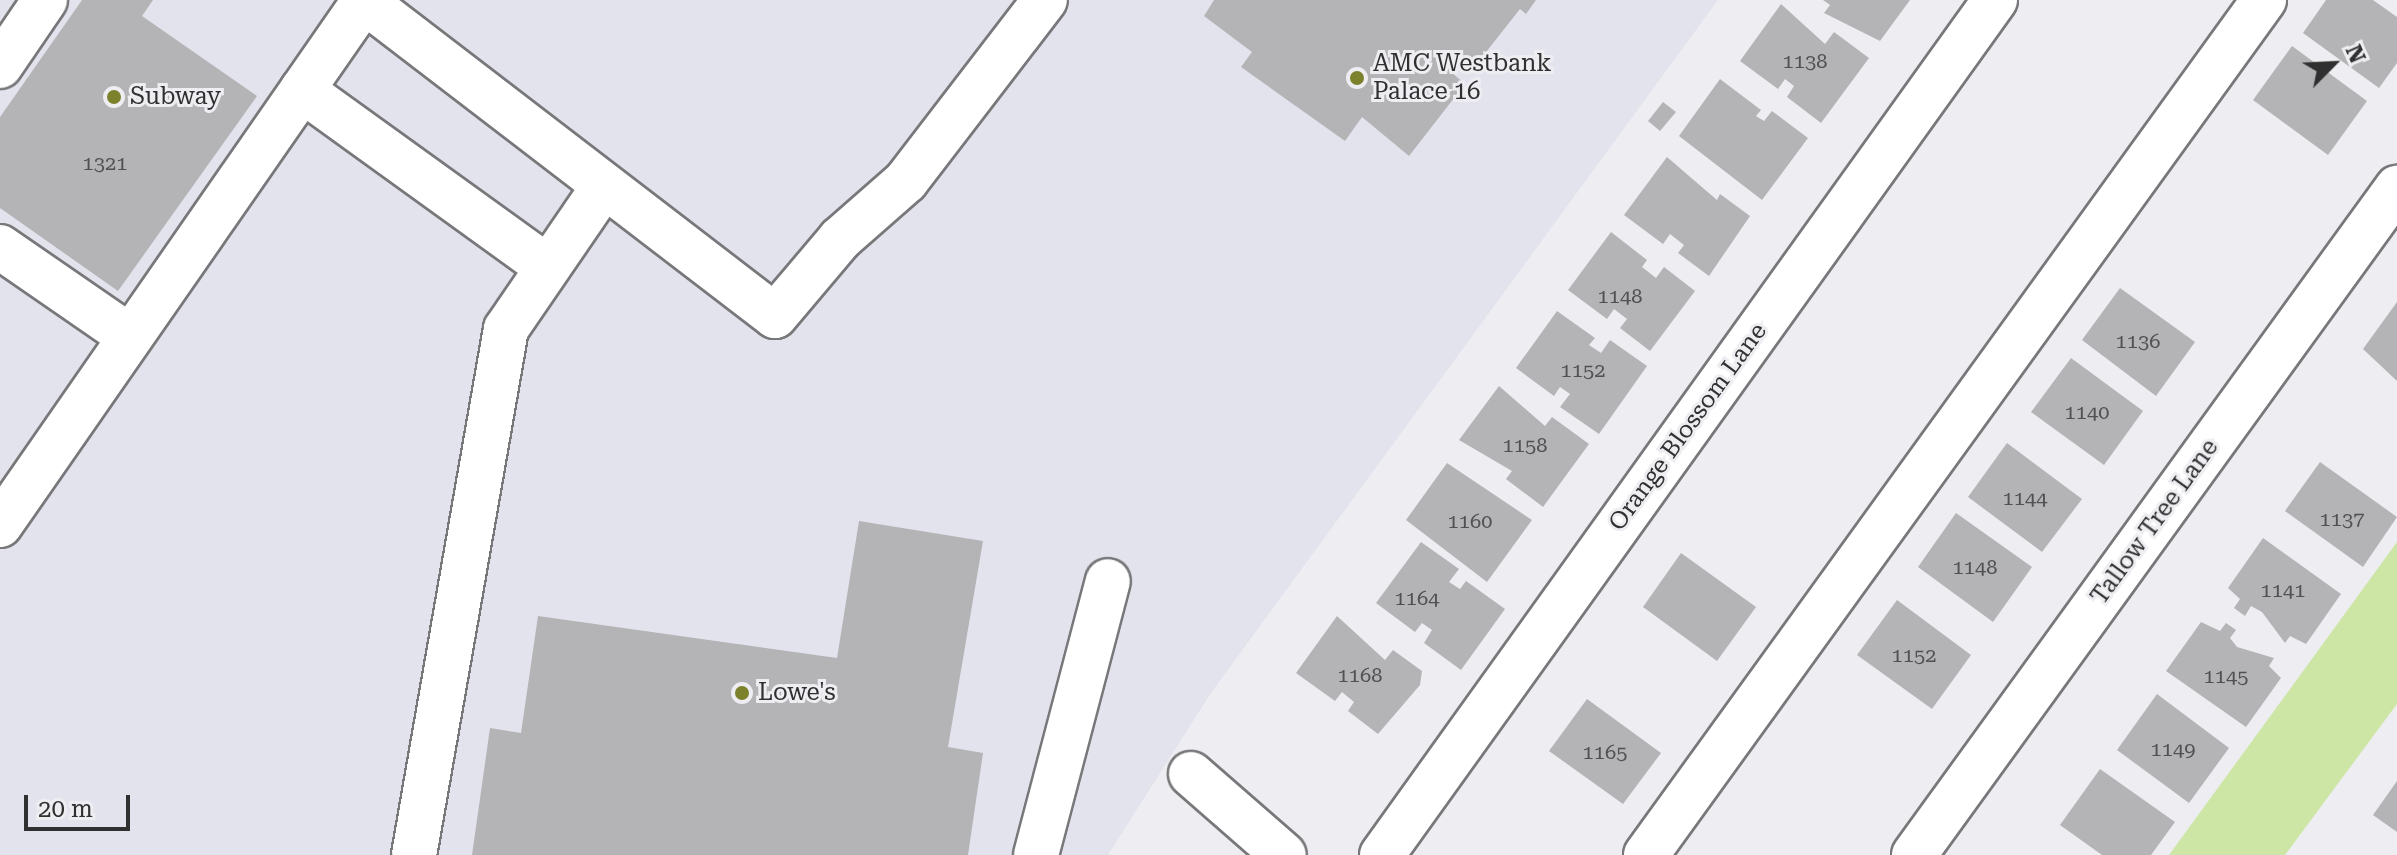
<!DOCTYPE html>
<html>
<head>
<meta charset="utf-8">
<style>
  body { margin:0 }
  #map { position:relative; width:2397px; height:855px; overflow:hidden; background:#eeeef2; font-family:"Roboto Serif",serif }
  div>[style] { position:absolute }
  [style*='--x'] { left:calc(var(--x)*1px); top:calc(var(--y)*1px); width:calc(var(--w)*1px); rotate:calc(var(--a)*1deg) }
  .built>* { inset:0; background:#e3e3ee }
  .green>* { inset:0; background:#cde5a5 }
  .building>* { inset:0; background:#b4b4b7 }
  .roads { filter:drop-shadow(2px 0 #78787b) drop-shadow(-2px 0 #78787b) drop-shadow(0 2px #78787b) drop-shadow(0 -2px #78787b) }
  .minor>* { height:44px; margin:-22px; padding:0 22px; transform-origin:22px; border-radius:22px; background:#fff }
  .dots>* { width:22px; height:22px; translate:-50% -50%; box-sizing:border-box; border:4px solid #eeeef2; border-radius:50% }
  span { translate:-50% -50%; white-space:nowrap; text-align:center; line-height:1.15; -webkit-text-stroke:6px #eeeef2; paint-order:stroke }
  .number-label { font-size:20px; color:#515152 }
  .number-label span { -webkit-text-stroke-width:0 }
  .poi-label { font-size:24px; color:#303031 }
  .left { translate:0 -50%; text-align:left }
  .street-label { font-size:24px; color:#303031 }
  .north { position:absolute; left:2293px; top:24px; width:80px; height:80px; -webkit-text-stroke:6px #eeeef2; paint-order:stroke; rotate:66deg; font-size:22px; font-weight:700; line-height:32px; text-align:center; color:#303031 }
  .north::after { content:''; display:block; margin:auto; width:28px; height:36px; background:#303031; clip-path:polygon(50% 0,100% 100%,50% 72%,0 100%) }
  .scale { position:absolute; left:24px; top:795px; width:106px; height:36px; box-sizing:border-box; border:4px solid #303031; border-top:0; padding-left:10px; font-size:24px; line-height:28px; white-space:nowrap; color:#303031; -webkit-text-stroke:6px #eeeef2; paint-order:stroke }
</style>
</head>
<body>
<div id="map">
  <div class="built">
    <i style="clip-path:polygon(0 0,1718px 0,1211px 693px,1108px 855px,0 855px)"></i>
  </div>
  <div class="green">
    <i style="clip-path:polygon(2397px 542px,2397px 704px,2285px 855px,2169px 855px)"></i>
  </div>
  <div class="building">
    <i style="clip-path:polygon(82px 0,153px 0,142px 16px,257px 96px,118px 291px,0 208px,0 117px)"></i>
    <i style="clip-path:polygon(1214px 0,1536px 0,1526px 14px,1520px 9px,1475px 66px,1464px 57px,1451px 72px,1465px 84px,1409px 156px,1362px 117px,1345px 141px,1241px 67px,1252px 52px,1204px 16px)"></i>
    <i style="clip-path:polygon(1823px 0,1910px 0,1880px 41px,1824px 13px,1830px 5px)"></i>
    <i style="clip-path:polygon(2326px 0,2373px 0,2397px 17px,2397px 63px,2379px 88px,2303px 33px)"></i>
    <i style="clip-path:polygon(1781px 4px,1825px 44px,1834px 32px,1869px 58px,1821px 123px,1787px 97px,1794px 86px,1785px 79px,1778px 89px,1740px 61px)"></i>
    <i style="clip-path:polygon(2292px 46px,2367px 101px,2328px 155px,2253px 100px)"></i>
    <i style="clip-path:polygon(1720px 79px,1761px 110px,1756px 116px,1764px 121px,1772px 111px,1808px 138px,1762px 200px,1679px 136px)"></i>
    <i style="clip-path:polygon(1663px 102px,1676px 112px,1660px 131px,1648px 121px)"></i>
    <i style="clip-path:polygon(1667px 157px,1717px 200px,1720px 194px,1750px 216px,1709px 276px,1678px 253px,1684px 245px,1670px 234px,1663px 244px,1624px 215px)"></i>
    <i style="clip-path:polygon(1611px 232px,1647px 260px,1642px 267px,1656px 278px,1664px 267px,1695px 291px,1650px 351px,1620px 328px,1627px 319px,1614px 309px,1607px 319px,1568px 290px)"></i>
    <i style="clip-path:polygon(2120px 288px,2195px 342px,2156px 396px,2082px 340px)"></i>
    <i style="clip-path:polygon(2397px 302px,2397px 381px,2363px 349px)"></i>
    <i style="clip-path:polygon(1557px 311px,1595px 338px,1589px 345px,1601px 353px,1610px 340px,1647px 366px,1599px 434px,1560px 407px,1570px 394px,1560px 387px,1554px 396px,1516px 368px)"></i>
    <i style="clip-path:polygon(2071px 358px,2143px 411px,2104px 465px,2031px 412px)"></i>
    <i style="clip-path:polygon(1499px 386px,1545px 426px,1552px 417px,1589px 444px,1543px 507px,1506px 479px,1512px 471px,1459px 440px)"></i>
    <i style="clip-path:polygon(2007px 443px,2082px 499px,2042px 552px,1968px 497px)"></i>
    <i style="clip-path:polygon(2320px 462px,2397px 517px,2363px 567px,2285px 511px)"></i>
    <i style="clip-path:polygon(1447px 463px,1532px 520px,1487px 582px,1406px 520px)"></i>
    <i style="clip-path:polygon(1956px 513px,2032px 567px,1993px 622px,1918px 567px)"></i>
    <i style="clip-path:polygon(859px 521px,983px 541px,948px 747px,983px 753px,968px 855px,472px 855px,490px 728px,521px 733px,538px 616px,837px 658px)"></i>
    <i style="clip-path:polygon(2263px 538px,2341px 594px,2306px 644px,2290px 636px,2285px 643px,2262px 612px,2251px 606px,2245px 616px,2234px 608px,2240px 599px,2228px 588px)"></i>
    <i style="clip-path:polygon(1421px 542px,1459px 569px,1449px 582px,1460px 589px,1466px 581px,1505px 609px,1461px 670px,1424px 643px,1432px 630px,1422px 623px,1415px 632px,1376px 603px)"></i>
    <i style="clip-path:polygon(1681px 553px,1756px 607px,1717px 661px,1643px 607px)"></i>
    <i style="clip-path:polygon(1897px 600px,1971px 655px,1932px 709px,1857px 655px)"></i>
    <i style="clip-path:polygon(1337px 616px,1385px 660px,1393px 650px,1422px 671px,1420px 685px,1378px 734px,1348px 711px,1354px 702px,1342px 692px,1335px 701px,1296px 673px)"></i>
    <i style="clip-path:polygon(2201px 622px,2220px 631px,2226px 623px,2236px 630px,2230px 638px,2237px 647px,2274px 658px,2269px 666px,2281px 678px,2246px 727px,2166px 671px)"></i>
    <i style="clip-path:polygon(2157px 694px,2229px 748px,2189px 803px,2117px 750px)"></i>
    <i style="clip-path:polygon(1587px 699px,1661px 753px,1623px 804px,1549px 751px)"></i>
    <i style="clip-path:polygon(2100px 769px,2175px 822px,2151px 855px,2102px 855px,2060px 825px)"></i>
    <i style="clip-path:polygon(2397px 781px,2397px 832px,2373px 815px)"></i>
  </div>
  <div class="roads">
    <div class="minor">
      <i style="--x:363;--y:0;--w:519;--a:37.49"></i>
      <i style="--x:775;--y:316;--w:101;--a:-49.8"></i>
      <i style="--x:840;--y:239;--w:88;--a:-41.3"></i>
      <i style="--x:906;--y:181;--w:228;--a:-52.5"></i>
      <i style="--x:0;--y:66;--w:80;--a:-55.7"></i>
      <i style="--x:302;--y:90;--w:302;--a:35.8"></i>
      <i style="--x:0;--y:247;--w:157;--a:34.6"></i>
      <i style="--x:0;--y:525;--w:638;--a:-55.21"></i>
      <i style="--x:1191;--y:774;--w:123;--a:41.1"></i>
      <i style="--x:414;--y:855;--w:534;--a:-80.08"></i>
      <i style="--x:506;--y:329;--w:173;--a:-55.6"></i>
      <i style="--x:1036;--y:855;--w:283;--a:-75.3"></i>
      <i style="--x:1382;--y:855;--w:1052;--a:-54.36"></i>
      <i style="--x:1646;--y:855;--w:1055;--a:-54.14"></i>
      <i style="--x:1914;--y:855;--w:824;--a:-54.09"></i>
    </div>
  </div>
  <div class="dots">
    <i style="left:1357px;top:78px;background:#7c812b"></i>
    <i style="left:114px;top:97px;background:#7c812b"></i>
    <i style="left:742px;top:693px;background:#7c812b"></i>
  </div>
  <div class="number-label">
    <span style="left:1805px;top:61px">1138</span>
    <span style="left:105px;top:163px">1321</span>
    <span style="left:1620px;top:296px">1148</span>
    <span style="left:2138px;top:341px">1136</span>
    <span style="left:1583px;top:370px">1152</span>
    <span style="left:2087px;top:412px">1140</span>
    <span style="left:1525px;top:445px">1158</span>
    <span style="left:2025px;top:498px">1144</span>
    <span style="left:2342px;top:519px">1137</span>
    <span style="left:1470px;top:521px">1160</span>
    <span style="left:1975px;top:567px">1148</span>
    <span style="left:2283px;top:590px">1141</span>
    <span style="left:1417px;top:598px">1164</span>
    <span style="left:1914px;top:655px">1152</span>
    <span style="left:1360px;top:675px">1168</span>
    <span style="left:2226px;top:676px">1145</span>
    <span style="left:2173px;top:749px">1149</span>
    <span style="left:1605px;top:752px">1165</span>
  </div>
  <div class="poi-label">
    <span class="left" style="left:1373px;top:78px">AMC Westbank<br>Palace 16</span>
    <span class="left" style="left:130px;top:97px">Subway</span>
    <span class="left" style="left:758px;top:693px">Lowe's</span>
  </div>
  <div class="street-label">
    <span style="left:1688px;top:427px;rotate:-54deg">Orange Blossom Lane</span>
    <span style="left:2155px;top:522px;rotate:-54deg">Tallow Tree Lane</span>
  </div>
  <div class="north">N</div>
  <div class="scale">20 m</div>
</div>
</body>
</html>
